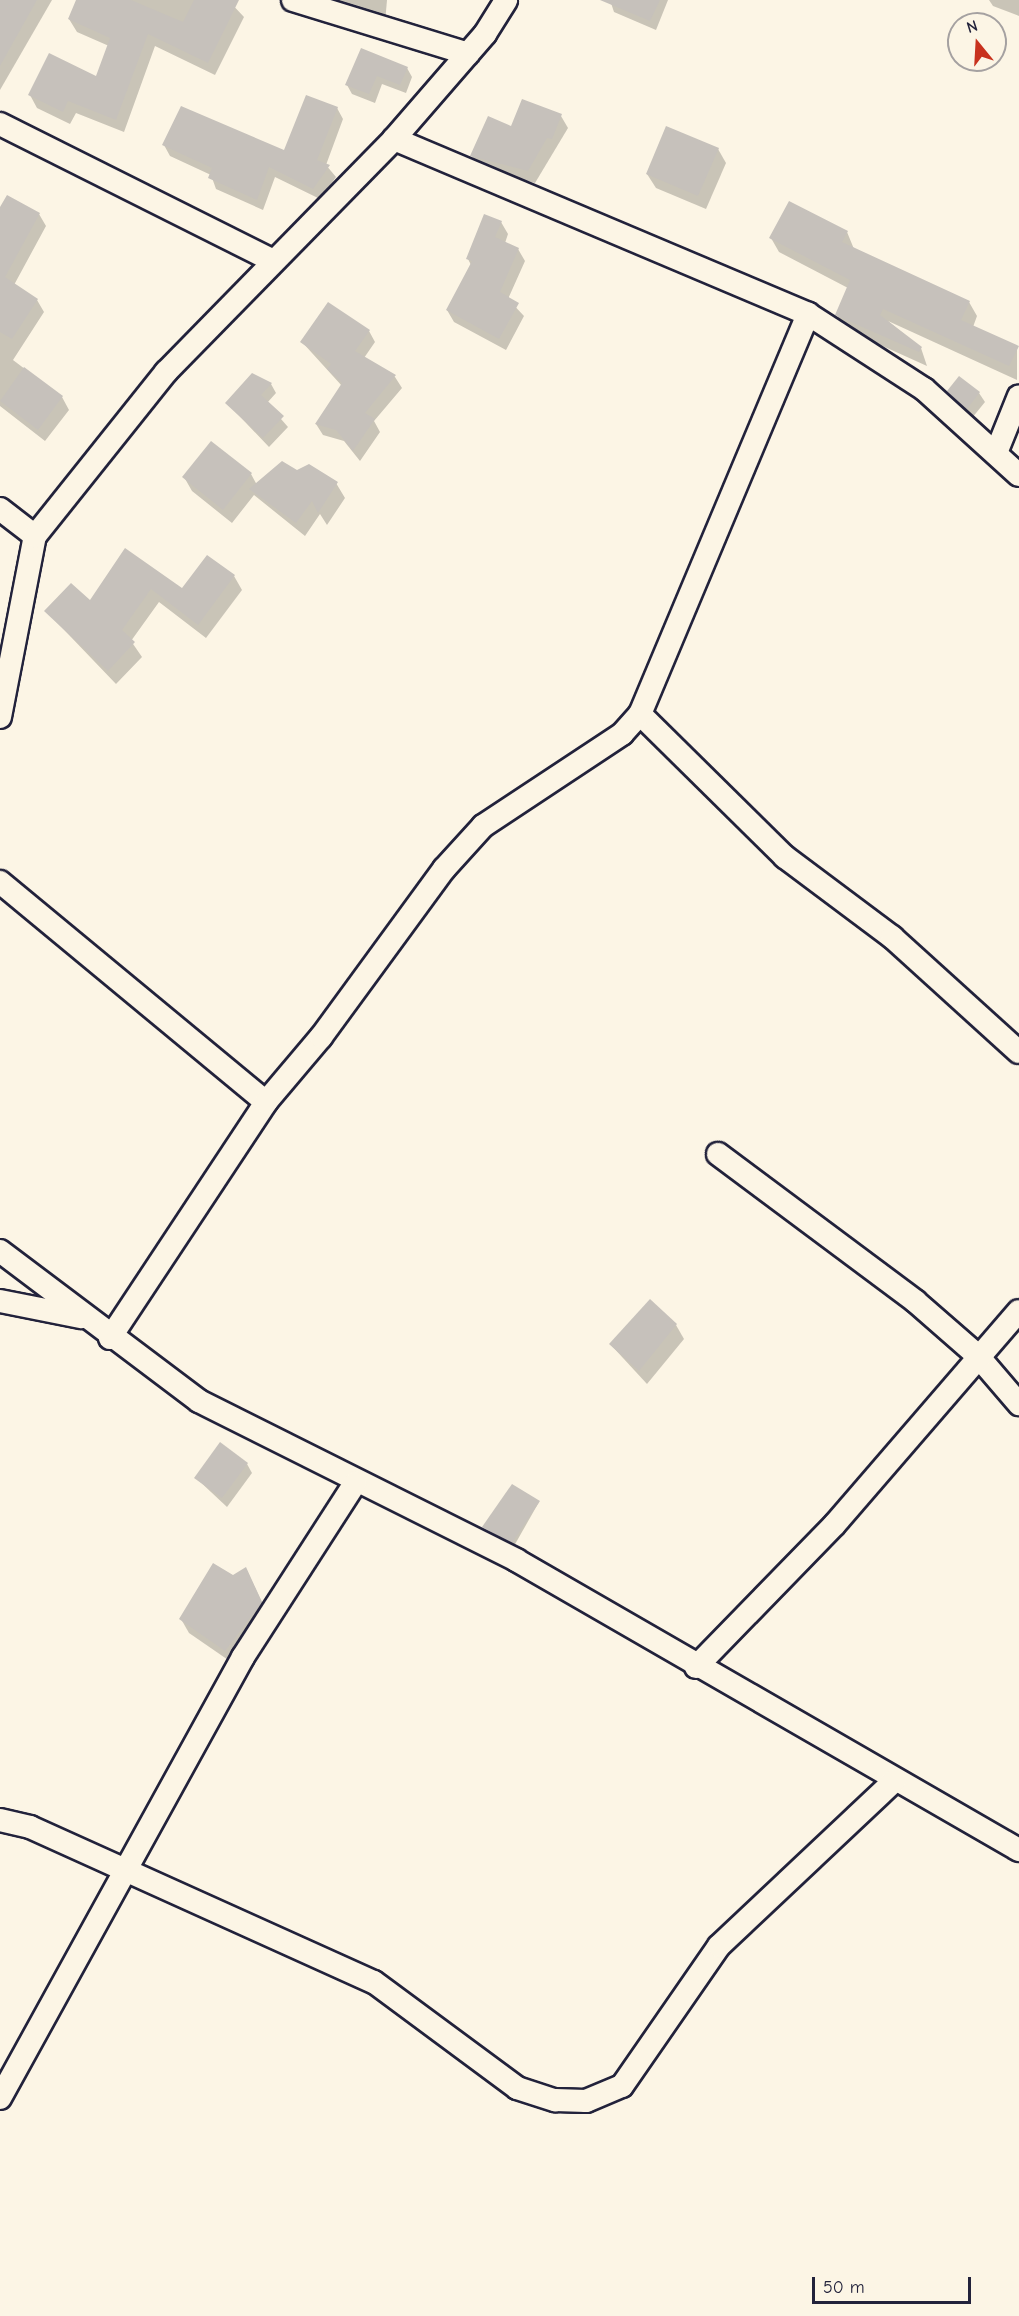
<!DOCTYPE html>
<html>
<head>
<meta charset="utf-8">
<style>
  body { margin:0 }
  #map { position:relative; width:1019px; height:2316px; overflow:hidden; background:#fcf5e5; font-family:"Comic Neue",sans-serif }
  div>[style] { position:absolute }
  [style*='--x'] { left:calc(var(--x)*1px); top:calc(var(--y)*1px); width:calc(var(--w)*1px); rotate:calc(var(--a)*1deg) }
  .shadow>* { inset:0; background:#0003 }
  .building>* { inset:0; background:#c6c1bb }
  .roads { filter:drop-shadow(2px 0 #22223b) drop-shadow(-2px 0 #22223b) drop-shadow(0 2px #22223b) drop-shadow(0 -2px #22223b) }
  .minor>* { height:22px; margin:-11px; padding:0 11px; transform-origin:11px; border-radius:11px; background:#fcf5e5 }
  span { translate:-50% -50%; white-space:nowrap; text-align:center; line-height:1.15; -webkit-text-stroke:5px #fcf5e5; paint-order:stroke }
  .north { position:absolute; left:947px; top:12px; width:60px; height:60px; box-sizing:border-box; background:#fcf5e5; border:2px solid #a5a1a1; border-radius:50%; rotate:342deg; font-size:16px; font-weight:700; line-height:24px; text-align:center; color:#22223b }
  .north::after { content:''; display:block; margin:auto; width:21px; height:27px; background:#c8321e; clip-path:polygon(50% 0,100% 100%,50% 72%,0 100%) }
  .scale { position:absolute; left:812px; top:2277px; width:159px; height:27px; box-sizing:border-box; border:3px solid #22223b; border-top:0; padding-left:8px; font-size:18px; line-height:21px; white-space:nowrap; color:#22223b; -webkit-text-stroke:4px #fcf5e5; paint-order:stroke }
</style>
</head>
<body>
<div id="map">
  <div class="shadow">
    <i style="clip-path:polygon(8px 0,52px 0,0 90px,0 14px)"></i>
    <i style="clip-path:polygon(78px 0,228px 0,244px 17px,215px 75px,155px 46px,124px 132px,76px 113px,70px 124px,37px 108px,30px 95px,97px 78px,109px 46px,77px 32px,69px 19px)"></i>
    <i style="clip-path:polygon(331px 0,387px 0,385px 23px)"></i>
    <i style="clip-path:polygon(610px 0,668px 0,656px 30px,614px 12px)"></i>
    <i style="clip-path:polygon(989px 0,1019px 0,1019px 16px,993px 6px)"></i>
    <i style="clip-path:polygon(361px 50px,407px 68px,412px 77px,406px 93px,382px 84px,375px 103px,352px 94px,347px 85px)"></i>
    <i style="clip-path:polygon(337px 108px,343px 119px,326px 165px,336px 177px,320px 199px,275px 177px,263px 210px,216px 189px,211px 175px,170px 156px,164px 145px,285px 152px)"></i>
    <i style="clip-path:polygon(561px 116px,568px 128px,535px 183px,479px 168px,472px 156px,512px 128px)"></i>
    <i style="clip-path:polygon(718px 149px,726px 163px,706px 209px,656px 188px,647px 174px)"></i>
    <i style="clip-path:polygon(0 210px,39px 214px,46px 226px,14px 285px,37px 300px,44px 312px,13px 360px,62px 397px,69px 410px,45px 441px,0 406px)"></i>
    <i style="clip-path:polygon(485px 216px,501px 222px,508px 234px,505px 243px,518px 249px,525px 261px,508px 299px,524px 316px,506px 350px,454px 322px,447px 310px,471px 265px,468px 259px)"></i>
    <i style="clip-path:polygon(847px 232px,854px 249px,969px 302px,977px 316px,973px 327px,1017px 347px,1017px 380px,888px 321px,921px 348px,927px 366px,845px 329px,837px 315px,848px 288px,779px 252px,771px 238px)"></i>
    <i style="clip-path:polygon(369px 331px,375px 342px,364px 358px,395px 377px,402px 388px,374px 421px,380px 432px,360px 461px,344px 441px,323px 435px,316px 424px,342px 386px,302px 342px)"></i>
    <i style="clip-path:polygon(252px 375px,271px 384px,276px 393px,267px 403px,288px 427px,269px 447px,227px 403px)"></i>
    <i style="clip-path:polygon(949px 392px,979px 393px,985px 402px,972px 418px)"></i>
    <i style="clip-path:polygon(297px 472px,336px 483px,345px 498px,327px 525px,320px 514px,305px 536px,254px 495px,232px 523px,192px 491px,184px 477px,251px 474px,257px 485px)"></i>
    <i style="clip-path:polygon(125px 550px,183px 590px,234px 576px,242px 590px,206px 638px,159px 602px,131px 641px,142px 657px,116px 684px,46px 611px,91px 603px)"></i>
    <i style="clip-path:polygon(676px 1325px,684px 1339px,647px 1384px,611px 1345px)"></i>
    <i style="clip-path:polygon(247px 1464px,252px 1473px,227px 1507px,196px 1478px)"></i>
    <i style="clip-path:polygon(539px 1502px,514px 1546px,484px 1527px)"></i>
    <i style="clip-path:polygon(246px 1569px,269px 1617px,234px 1664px,189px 1633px,181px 1619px)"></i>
  </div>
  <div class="building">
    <i style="clip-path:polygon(0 0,37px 0,0 66px)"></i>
    <i style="clip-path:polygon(76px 0,131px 0,183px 22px,194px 0,239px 0,208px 63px,148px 34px,116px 120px,68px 101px,63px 112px,28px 95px,49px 53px,96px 76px,110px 38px,68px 19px)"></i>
    <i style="clip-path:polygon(600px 0,660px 0,650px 21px)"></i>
    <i style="clip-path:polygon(361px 48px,408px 67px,400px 85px,377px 76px,369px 94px,345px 85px)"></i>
    <i style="clip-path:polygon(306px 95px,338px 107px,317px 160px,330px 165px,313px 189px,269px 167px,257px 200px,208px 178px,212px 168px,162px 145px,181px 106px,284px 150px)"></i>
    <i style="clip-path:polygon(522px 99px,562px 114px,552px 139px,547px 138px,528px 171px,470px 156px,488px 116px,511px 126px)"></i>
    <i style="clip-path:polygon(666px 126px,719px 148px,698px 196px,646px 174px)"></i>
    <i style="clip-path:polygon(7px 195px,40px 213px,5px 277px,38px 299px,12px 339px,0 332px,0 207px)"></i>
    <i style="clip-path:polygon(789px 201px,848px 231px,842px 242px,970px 301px,961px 320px,1019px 346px,1009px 366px,883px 309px,880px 315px,922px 347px,919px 352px,835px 315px,850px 280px,769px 238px)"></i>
    <i style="clip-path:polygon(484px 214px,502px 221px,495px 237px,519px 248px,500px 292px,519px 303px,499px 339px,446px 310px,472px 261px,466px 259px)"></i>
    <i style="clip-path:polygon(328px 302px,370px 330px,355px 351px,396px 375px,365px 413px,375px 419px,353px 451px,336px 430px,315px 424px,342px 383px,327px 369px,331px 364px,300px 342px)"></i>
    <i style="clip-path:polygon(24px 367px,63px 396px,38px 430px,0 401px)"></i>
    <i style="clip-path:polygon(252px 373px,272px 383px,261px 395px,284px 416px,263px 438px,225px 403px)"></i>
    <i style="clip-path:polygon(959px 376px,980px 392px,967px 409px,947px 391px)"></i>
    <i style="clip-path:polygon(211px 441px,252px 473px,223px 510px,182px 477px)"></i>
    <i style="clip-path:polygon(282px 461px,297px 470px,309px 464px,338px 482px,318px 513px,312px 501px,296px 523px,249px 489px)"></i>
    <i style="clip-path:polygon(125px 548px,182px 588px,207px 555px,235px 575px,198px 625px,151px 589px,122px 630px,135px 642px,108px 671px,44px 611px,71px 583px,90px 600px)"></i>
    <i style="clip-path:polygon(650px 1299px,677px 1324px,639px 1371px,609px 1344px)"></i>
    <i style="clip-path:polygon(220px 1442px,248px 1463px,222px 1498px,194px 1478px)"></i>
    <i style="clip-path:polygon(512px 1484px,540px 1501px,512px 1543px,482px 1527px)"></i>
    <i style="clip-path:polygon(213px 1563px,233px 1575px,246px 1567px,262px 1602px,225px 1651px,179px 1619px)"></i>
  </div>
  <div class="roads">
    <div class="minor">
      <i style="--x:293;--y:0;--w:183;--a:17.1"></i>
      <i style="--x:0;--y:124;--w:304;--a:26.6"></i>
      <i style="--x:394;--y:139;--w:449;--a:22.9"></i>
      <i style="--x:808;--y:314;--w:138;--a:32.9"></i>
      <i style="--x:924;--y:389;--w:128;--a:42.2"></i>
      <i style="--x:996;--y:453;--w:61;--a:-68"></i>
      <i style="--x:0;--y:509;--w:44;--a:37.6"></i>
      <i style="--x:640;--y:714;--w:204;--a:44.6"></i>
      <i style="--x:785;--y:857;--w:134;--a:36.8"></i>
      <i style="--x:892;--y:937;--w:171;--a:42.2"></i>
      <i style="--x:0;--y:717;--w:184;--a:-79.1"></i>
      <i style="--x:35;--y:536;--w:210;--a:-51.4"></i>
      <i style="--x:166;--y:372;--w:326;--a:-45.6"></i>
      <i style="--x:394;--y:139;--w:139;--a:-49.1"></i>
      <i style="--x:485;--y:34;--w:40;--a:-58"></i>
      <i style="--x:0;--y:882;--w:345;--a:39.6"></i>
      <i style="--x:718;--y:1154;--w:246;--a:36.7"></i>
      <i style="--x:915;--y:1301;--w:82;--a:41.1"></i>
      <i style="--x:977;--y:1355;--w:65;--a:49.4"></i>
      <i style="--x:0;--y:1251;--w:249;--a:37"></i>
      <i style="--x:199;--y:1401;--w:355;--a:26.6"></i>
      <i style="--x:516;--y:1560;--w:581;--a:29.97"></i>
      <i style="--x:0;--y:1301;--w:83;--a:11.2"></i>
      <i style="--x:110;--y:1338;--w:283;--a:-56.5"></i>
      <i style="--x:266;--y:1102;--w:85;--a:-49.8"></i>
      <i style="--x:321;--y:1037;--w:208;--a:-53.8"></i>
      <i style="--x:444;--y:869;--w:58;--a:-47.8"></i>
      <i style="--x:483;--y:826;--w:167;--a:-33.5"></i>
      <i style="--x:622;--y:734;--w:27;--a:-48"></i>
      <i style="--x:640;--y:714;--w:434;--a:-67.2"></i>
      <i style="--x:696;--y:1667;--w:199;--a:-45.8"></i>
      <i style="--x:835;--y:1524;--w:281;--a:-49.2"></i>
      <i style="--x:0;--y:1820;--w:31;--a:13"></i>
      <i style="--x:30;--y:1827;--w:377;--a:24.3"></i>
      <i style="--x:374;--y:1982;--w:178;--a:36.5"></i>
      <i style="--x:517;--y:2088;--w:40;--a:18"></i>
      <i style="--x:555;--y:2100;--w:31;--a:2"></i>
      <i style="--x:586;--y:2101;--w:39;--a:-23"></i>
      <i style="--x:622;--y:2086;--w:170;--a:-55.3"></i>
      <i style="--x:719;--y:1946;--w:242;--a:-43.3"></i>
      <i style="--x:0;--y:2098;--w:504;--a:-61.14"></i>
      <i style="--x:243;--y:1657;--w:207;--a:-57.2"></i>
    </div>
  </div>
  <div class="north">N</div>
  <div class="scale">50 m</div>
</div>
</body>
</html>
